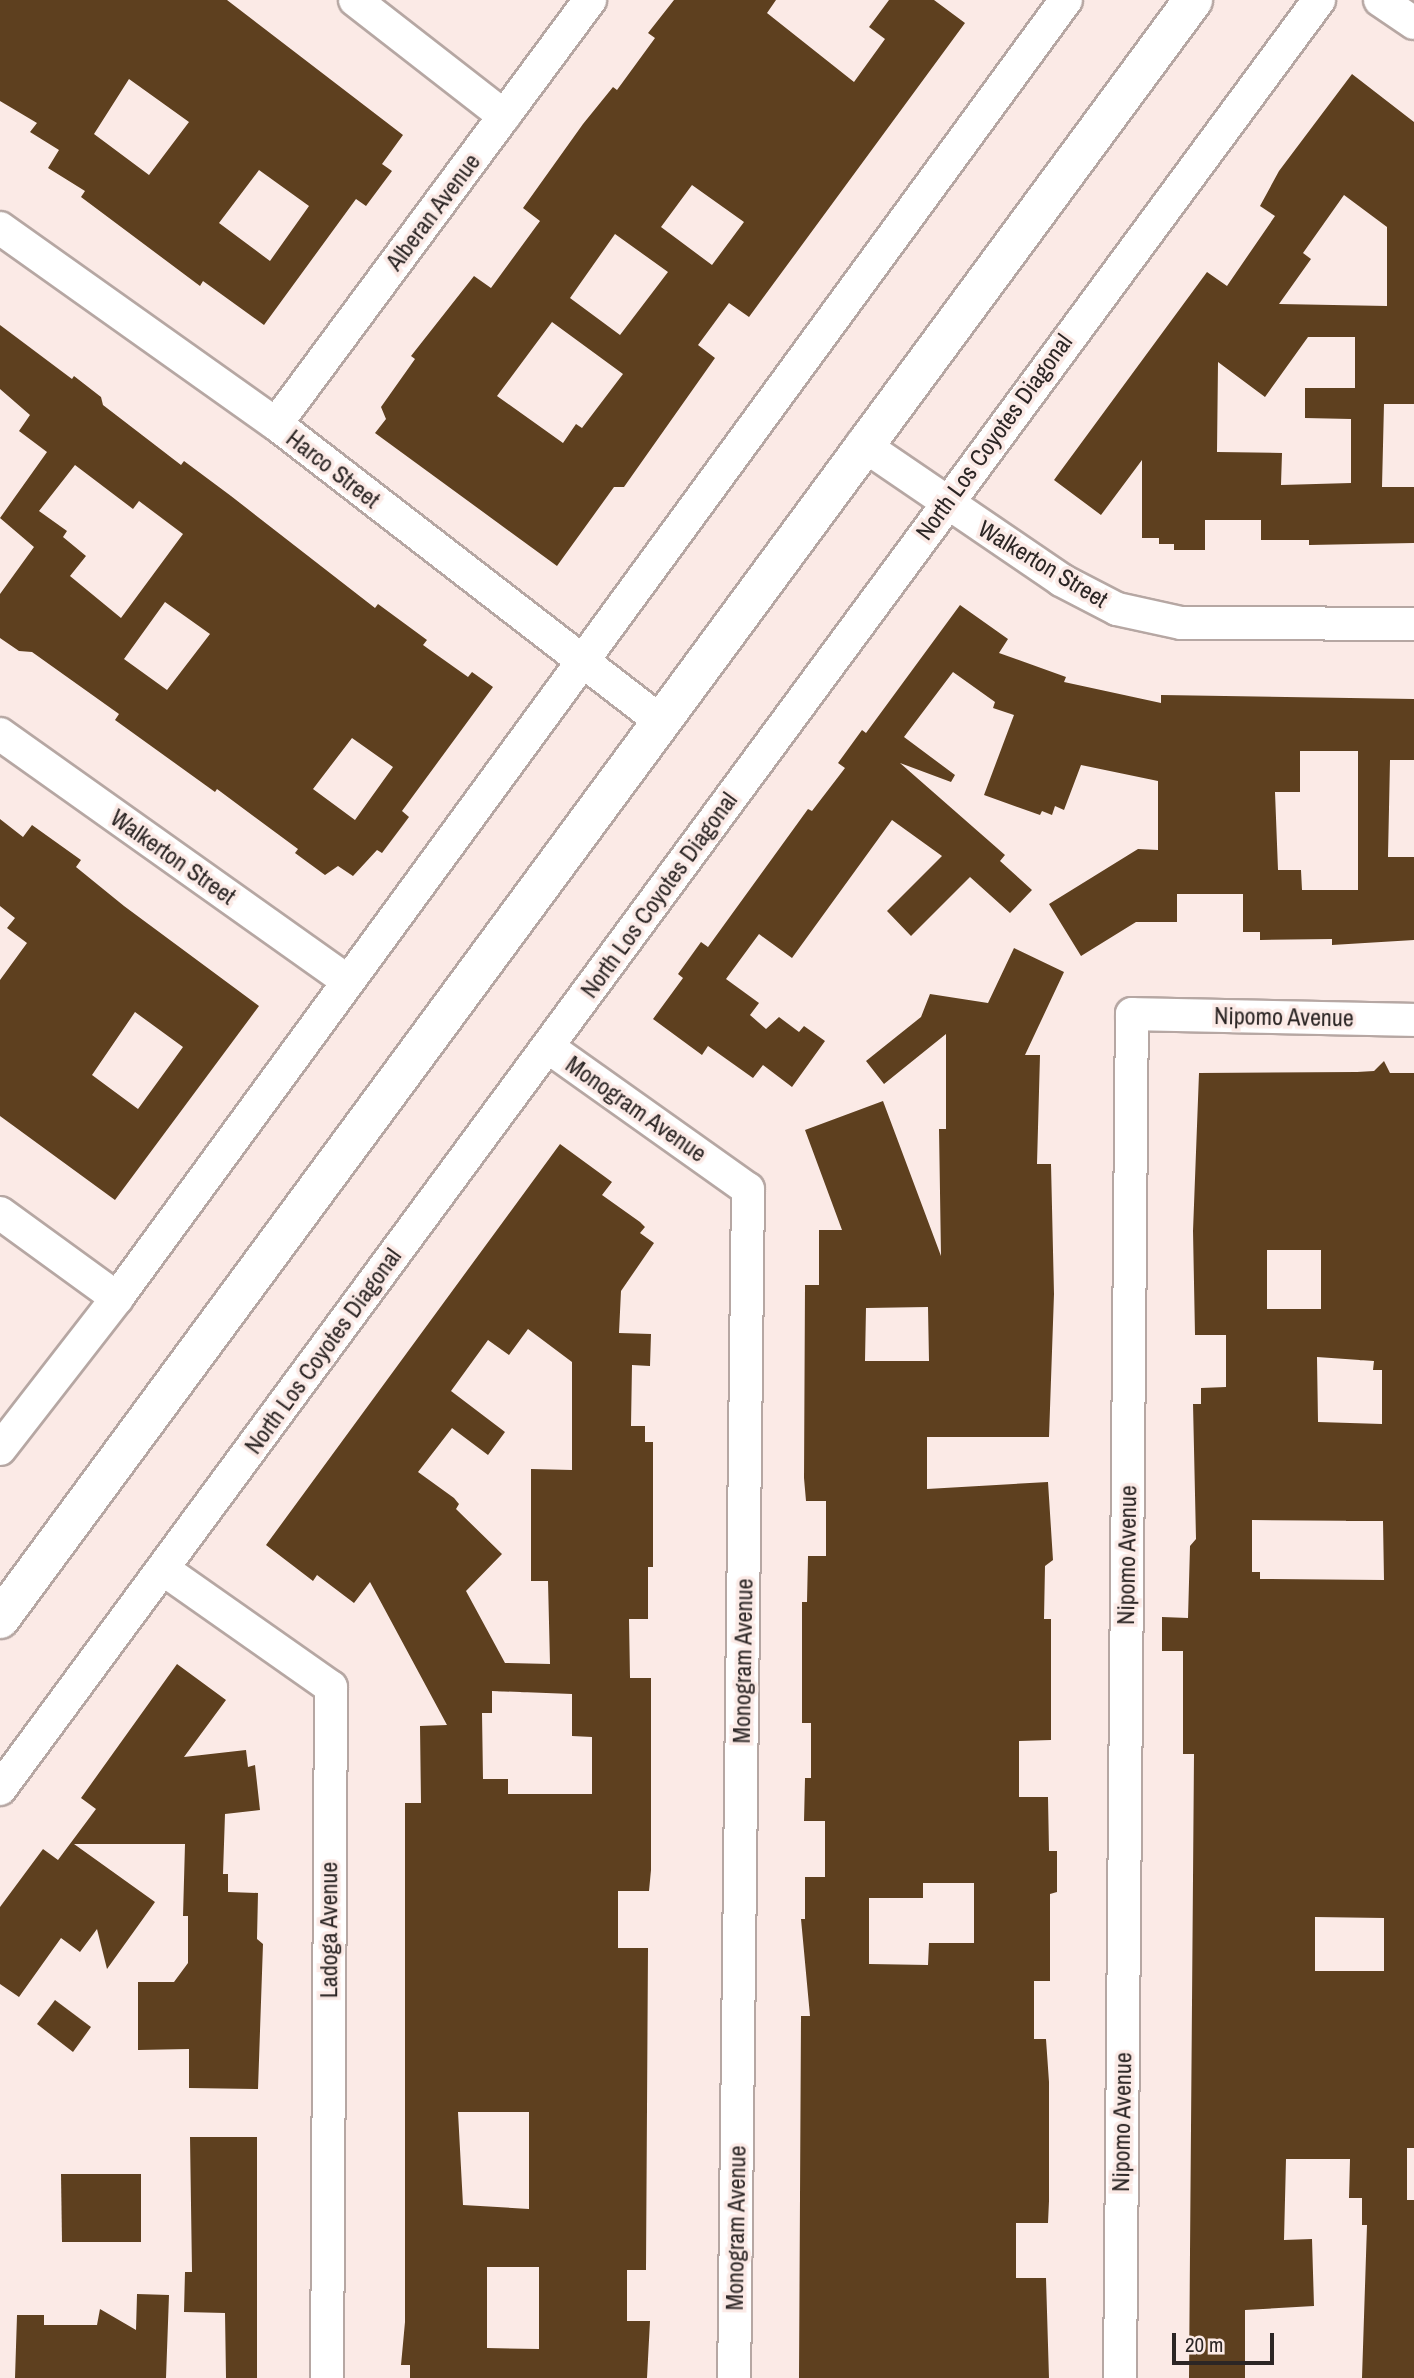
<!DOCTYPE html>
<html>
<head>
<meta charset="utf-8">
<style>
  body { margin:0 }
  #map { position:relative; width:1414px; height:2378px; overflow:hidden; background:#fbeae6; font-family:"Archivo Narrow",sans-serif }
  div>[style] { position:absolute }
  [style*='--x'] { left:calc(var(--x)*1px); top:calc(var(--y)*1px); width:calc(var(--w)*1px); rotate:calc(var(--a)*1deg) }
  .building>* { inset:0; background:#5e401f }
  .roads { filter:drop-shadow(2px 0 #b6a7a3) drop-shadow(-2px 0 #b6a7a3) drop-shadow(0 2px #b6a7a3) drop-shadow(0 -2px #b6a7a3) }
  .minor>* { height:32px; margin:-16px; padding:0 16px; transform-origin:16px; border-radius:16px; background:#fff }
  .major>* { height:38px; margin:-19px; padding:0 19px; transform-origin:19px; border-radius:19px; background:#fff }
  span { translate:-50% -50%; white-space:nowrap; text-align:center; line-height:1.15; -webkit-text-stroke:7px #fbeae6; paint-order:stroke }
  .street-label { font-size:24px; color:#2c2625 }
  .scale { position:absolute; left:1172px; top:2333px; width:102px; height:32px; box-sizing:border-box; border:4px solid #2c2625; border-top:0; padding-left:9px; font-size:21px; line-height:24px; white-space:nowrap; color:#2c2625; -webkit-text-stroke:5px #fbeae6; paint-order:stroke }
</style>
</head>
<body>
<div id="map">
  <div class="building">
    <i style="clip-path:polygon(evenodd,0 0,227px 0,403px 135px,382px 164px,392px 171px,366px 206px,356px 199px,264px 325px,203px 281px,200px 286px,81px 197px,85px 191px,48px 168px,59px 150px,30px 132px,37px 123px,0 101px,0 0,129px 79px,189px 122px,149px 175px,94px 134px,129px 79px,0 0,259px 170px,309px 206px,270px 261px,219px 223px,259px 170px)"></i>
    <i style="clip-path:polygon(evenodd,674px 0,776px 0,767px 13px,854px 82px,885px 39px,869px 27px,889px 0,934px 0,965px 23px,749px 317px,729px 303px,698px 345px,715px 358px,624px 487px,614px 487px,557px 566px,375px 433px,386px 419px,381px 407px,415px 359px,411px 356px,474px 276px,491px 288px,540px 221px,523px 208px,583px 124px,613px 87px,617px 90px,655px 38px,648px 33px,674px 0,692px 185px,744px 222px,712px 265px,661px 227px,692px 185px,674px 0,615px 234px,668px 272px,620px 335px,570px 298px,615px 234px,674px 0,552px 322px,623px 374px,582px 428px,576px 424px,563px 443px,497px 396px,552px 322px)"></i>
    <i style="clip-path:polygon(evenodd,1352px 74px,1414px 122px,1414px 404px,1384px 404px,1382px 487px,1414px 487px,1414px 543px,1309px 545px,1309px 540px,1261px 540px,1261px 520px,1205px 520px,1205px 550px,1174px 550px,1174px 544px,1159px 544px,1159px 538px,1142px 538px,1142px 460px,1101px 515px,1054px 480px,1207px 272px,1227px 286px,1275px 216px,1260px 206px,1279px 171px,1352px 74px,1344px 195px,1387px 227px,1387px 306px,1279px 304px,1311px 259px,1303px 253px,1344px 195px,1352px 74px,1308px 337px,1355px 337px,1355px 388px,1305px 388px,1305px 418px,1351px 419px,1351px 483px,1281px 485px,1282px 453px,1217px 452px,1218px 362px,1265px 397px,1308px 337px)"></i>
    <i style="clip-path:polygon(evenodd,0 325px,72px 379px,74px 376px,101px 397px,103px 405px,181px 465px,184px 461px,231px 496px,375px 608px,378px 604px,427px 640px,423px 645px,468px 677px,472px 672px,493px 687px,402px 811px,409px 817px,382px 853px,377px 850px,353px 876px,338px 866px,325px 875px,295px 853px,298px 849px,217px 789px,215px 792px,115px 720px,119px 714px,32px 652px,19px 651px,0 638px,0 594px,34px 547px,0 518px,47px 452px,19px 431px,30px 415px,0 389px,0 325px,75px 465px,133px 509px,139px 501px,183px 534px,121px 618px,70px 576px,86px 556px,63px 537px,67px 531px,39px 511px,75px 465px,0 325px,165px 602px,210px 634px,167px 690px,124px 659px,165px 602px,0 325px,352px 738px,393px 767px,355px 820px,313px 789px,352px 738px)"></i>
    <i style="clip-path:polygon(evenodd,960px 605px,1008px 639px,999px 653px,1066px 677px,1064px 682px,1161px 703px,1161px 695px,1414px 699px,1414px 760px,1390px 760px,1388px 857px,1414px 857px,1414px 940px,1332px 945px,1332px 939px,1260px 940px,1260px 932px,1243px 932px,1243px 894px,1177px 894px,1177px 922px,1136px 922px,1081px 956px,1049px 904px,1138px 849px,1158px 850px,1158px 781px,1081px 765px,1064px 810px,1055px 806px,1052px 815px,1042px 811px,1040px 815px,984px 795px,1014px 715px,993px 708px,995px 702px,953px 672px,904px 737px,955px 775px,951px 782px,900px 763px,1005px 855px,1000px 861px,1032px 890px,1010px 913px,970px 877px,911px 936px,887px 911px,942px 856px,892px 820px,792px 958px,759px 934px,726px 979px,759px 1003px,750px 1015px,766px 1029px,779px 1017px,799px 1032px,804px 1026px,825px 1041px,792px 1087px,763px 1065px,753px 1078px,708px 1046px,702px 1055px,653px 1019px,683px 978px,678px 974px,701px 942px,708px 947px,808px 809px,812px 811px,845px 768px,838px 763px,862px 730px,866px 733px,960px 605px,1300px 751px,1358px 751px,1358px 890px,1302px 890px,1301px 870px,1278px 870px,1275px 792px,1300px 792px,1300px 751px)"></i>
    <i style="clip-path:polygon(evenodd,0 819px,23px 837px,32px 825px,81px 860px,76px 867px,124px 906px,259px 1006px,115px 1200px,0 1116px,0 980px,27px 943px,7px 928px,15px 918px,0 906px,0 819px,135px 1012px,183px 1047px,138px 1109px,92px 1075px,135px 1012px)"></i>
    <i style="clip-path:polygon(evenodd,1014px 948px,1064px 972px,1025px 1055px,1040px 1055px,1037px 1164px,1051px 1164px,1054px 1294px,1049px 1437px,927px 1437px,927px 1489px,1048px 1482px,1053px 1560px,1045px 1566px,1044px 1619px,1051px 1619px,1051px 1740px,1019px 1741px,1019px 1797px,1048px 1797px,1049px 1851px,1057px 1851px,1057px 1892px,1050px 1894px,1050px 1981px,1034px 1981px,1034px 2039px,1046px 2039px,1049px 2082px,1049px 2201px,1048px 2223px,1016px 2223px,1016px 2278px,1046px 2278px,1049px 2378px,799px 2378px,801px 2016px,810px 2016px,801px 1919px,805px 1919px,805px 1877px,825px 1877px,825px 1821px,804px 1821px,805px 1778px,811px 1778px,811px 1723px,802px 1723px,802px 1602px,807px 1602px,808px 1556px,826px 1556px,826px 1501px,806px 1501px,804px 1478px,805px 1285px,819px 1285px,819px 1230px,842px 1230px,805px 1130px,883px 1101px,941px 1256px,939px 1129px,946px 1129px,946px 1034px,884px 1084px,866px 1061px,921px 1017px,930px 994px,988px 1003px,1014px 948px,928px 1307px,929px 1361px,865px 1361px,866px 1308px,928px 1307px,1014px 948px,923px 1883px,974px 1883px,974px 1943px,929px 1943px,928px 1965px,869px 1964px,869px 1898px,923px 1898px,923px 1883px)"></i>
    <i style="clip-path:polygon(evenodd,1384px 1061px,1390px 1073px,1414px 1073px,1414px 2148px,1407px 2148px,1407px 2200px,1414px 2200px,1414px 2378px,1362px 2378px,1367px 2225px,1362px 2225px,1362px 2198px,1349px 2198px,1350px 2159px,1286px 2159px,1284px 2240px,1312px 2239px,1314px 2306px,1245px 2310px,1245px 2378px,1189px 2378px,1194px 1754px,1183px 1754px,1183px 1651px,1162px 1651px,1162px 1617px,1188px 1618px,1190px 1546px,1196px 1539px,1193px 1404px,1201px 1404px,1201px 1388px,1226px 1387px,1226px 1335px,1195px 1335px,1193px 1231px,1199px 1073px,1357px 1072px,1374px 1071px,1384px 1061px,1267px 1250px,1321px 1250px,1321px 1309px,1267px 1309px,1267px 1250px,1384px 1061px,1317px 1357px,1374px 1361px,1373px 1370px,1382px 1370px,1382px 1424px,1318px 1422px,1317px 1357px,1384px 1061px,1252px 1520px,1383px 1521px,1384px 1580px,1260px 1579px,1260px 1572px,1252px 1572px,1252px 1520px,1384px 1061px,1315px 1917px,1384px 1918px,1384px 1971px,1315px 1971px,1315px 1917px)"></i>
    <i style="clip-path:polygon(evenodd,560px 1144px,612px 1182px,602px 1195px,640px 1222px,645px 1227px,640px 1233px,654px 1243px,621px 1291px,619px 1333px,651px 1334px,650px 1366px,632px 1365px,631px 1426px,645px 1426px,645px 1442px,653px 1442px,653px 1567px,648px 1567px,648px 1619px,629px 1619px,630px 1678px,651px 1678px,651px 1870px,649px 1891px,618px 1891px,618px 1948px,648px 1948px,646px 2270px,627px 2270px,627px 2321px,650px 2321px,647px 2378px,410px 2378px,410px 2365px,401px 2365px,405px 2322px,405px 1803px,421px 1803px,420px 1726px,447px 1725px,370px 1582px,354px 1603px,317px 1575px,313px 1581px,266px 1545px,560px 1144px,528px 1329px,572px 1362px,572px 1470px,531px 1469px,531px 1581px,548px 1581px,550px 1664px,505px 1663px,466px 1591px,502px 1554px,456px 1509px,459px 1504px,454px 1498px,418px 1472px,452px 1428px,488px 1455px,505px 1432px,451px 1391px,488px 1340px,509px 1355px,528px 1329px,560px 1144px,492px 1691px,572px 1694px,572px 1736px,592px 1737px,592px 1794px,508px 1794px,508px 1779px,483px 1779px,482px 1713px,492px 1713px,492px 1691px,560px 1144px,458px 2112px,529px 2112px,529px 2209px,463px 2205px,458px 2112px,560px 1144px,487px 2267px,539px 2267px,539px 2349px,487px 2348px,487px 2267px)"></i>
    <i style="clip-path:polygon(177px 1664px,226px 1700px,184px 1757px,246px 1750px,248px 1767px,255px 1765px,260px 1810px,225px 1814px,223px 1874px,228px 1874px,228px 1892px,258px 1893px,257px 1939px,263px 1944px,258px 2089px,189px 2088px,189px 2049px,138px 2050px,138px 1982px,174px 1982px,188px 1963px,188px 1916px,183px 1916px,185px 1844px,74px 1844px,155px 1902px,107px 1969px,97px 1929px,80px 1952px,61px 1938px,19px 1997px,0 1984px,0 1907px,43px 1849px,58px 1860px,96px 1809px,81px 1798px)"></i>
    <i style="clip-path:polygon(55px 2000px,91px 2027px,73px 2052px,37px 2024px)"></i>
    <i style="clip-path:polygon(190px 2137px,257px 2137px,257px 2378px,226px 2378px,225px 2313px,184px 2312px,185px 2272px,192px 2272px)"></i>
    <i style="clip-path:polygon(61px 2174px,141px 2174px,141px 2242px,62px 2242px)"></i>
    <i style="clip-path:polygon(137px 2294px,169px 2295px,166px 2378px,15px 2378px,17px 2315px,44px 2315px,44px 2325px,97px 2325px,100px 2309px,136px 2330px)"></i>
  </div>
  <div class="roads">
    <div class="minor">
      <i style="--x:355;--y:0;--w:189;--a:37.9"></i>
      <i style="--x:1380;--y:0;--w:41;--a:34.1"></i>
      <i style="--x:0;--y:228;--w:339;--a:35.4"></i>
      <i style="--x:276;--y:424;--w:485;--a:37.7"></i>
      <i style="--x:276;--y:424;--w:528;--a:-53.48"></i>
      <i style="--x:862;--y:444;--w:241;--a:34.3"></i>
      <i style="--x:1061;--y:580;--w:63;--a:27.4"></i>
      <i style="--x:1117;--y:609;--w:66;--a:12.3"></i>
      <i style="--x:1181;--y:623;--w:233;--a:0.2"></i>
      <i style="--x:0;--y:734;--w:426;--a:35.4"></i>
      <i style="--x:548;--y:1047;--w:245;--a:35.4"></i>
      <i style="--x:748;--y:1189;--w:1189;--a:90.67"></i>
      <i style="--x:0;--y:1213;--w:145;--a:36"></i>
      <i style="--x:0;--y:1449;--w:191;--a:-52.2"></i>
      <i style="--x:117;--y:1298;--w:1608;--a:-53.83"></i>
      <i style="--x:163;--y:1569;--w:205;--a:35.1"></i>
      <i style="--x:331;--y:1687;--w:691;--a:90.33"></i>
      <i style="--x:0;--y:1789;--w:2223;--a:-53.6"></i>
      <i style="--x:1120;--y:2378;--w:1364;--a:-89.5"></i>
      <i style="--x:1132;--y:1014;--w:282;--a:1.2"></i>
    </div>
    <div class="major">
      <i style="--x:0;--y:1619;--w:2011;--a:-53.61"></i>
    </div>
  </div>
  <div class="street-label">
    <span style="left:433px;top:212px;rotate:-53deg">Alberan Avenue</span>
    <span style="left:994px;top:437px;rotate:-54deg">North Los Coyotes Diagonal</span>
    <span style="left:333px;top:469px;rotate:38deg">Harco Street</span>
    <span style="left:1043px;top:564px;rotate:31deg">Walkerton Street</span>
    <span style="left:173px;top:857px;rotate:35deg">Walkerton Street</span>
    <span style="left:659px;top:895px;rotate:-54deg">North Los Coyotes Diagonal</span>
    <span style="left:1284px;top:1017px;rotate:1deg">Nipomo Avenue</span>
    <span style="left:636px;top:1109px;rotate:35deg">Monogram Avenue</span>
    <span style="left:323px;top:1351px;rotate:-54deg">North Los Coyotes Diagonal</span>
    <span style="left:1127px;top:1555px;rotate:-89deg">Nipomo Avenue</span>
    <span style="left:743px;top:1661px;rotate:-89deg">Monogram Avenue</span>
    <span style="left:329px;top:1930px;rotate:-90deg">Ladoga Avenue</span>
    <span style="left:1122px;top:2122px;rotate:-89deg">Nipomo Avenue</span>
    <span style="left:736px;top:2228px;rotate:-89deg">Monogram Avenue</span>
  </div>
  <div class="scale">20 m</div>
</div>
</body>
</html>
